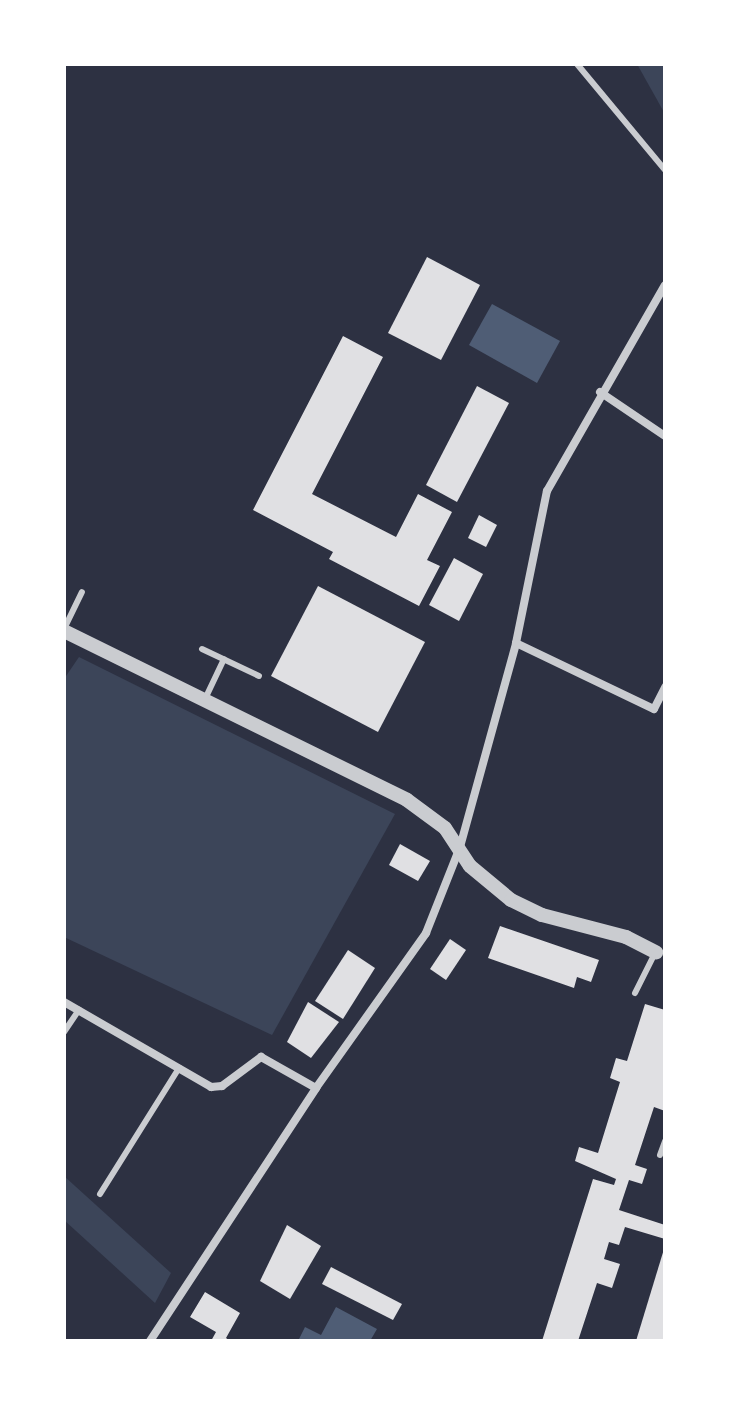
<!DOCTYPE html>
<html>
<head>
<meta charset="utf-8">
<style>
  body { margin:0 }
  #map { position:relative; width:729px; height:1405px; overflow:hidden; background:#2d3142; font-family:Quicksand,sans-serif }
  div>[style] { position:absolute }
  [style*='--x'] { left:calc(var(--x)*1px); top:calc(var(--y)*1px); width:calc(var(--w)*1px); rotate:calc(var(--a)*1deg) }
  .green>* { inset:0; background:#3c4559 }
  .water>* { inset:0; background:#4f5d75 }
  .building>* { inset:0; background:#e0e0e3 }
  .service>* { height:6px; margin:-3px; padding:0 3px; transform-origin:3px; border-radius:3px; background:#caccd0 }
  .minor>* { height:8px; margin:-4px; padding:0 4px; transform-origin:4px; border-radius:4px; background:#caccd0 }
  .tertiary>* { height:14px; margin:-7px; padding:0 7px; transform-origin:7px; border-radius:7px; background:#caccd0 }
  span { translate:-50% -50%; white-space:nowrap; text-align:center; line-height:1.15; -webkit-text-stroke:8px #fff; paint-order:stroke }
  .frame { position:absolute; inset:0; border:66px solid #fff; pointer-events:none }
</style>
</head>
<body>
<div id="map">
  <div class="green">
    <i style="clip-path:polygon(637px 64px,665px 64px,665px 114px)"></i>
    <i style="clip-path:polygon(79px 657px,395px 814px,272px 1035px,64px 937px,64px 679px)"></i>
    <i style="clip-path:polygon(64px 1176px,171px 1273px,155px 1303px,64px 1220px)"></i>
  </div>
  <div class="water">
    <i style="clip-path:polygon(492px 304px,560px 341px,537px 383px,469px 345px)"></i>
    <i style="clip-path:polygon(336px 1307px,377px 1329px,370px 1341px,298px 1341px,305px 1327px,321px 1335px)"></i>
  </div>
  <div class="building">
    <i style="clip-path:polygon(427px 257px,480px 285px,441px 360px,388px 333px)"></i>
    <i style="clip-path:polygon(343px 336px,383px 357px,312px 494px,396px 537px,418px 494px,452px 512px,427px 560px,440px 566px,419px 606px,329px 559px,333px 552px,253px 510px)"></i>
    <i style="clip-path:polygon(477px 386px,509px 403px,457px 502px,426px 485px)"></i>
    <i style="clip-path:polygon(479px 515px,497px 525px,486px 547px,468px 538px)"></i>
    <i style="clip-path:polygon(454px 558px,483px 574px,459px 621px,429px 605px)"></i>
    <i style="clip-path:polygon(318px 586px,425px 642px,378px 732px,271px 676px)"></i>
    <i style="clip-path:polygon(400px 844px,430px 861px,418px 881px,389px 865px)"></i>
    <i style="clip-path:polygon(500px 926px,599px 960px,591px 982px,577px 977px,574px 988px,488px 958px)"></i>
    <i style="clip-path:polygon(450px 939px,466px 950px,446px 980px,430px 969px)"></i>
    <i style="clip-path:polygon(348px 950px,375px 968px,343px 1019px,315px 1001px)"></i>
    <i style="clip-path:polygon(308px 1002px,339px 1022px,311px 1058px,287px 1042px)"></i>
    <i style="clip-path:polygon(645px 1004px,665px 1010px,665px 1111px,654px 1107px,635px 1165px,647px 1169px,642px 1184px,629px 1180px,619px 1210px,665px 1225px,665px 1239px,625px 1227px,619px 1245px,609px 1242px,604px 1259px,620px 1264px,612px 1288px,597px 1283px,578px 1341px,542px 1341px,593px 1179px,614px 1185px,616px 1179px,575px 1161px,579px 1147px,598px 1153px,620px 1082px,610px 1078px,616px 1058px,627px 1061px)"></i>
    <i style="clip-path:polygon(287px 1225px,321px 1246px,290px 1299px,260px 1281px)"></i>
    <i style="clip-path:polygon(664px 1249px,665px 1341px,636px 1341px)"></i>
    <i style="clip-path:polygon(331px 1267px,402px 1304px,393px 1320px,322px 1284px)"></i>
    <i style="clip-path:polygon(205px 1292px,240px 1313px,226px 1338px,230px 1341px,211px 1341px,216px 1332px,190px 1317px)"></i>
  </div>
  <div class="service">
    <i style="--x:577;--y:64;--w:138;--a:50.3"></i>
    <i style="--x:64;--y:629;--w:41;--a:-64.1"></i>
    <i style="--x:202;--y:649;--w:63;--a:25.3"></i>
    <i style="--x:205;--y:699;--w:44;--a:-64.6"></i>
    <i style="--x:635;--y:993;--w:45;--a:-63.4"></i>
    <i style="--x:64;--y:1032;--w:27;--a:-56"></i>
    <i style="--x:660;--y:1155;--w:15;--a:-70"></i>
    <i style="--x:100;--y:1194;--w:149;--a:-57.9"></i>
  </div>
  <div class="minor">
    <i style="--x:600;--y:392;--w:78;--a:34.1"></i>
    <i style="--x:516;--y:643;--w:153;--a:25.6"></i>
    <i style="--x:654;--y:709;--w:25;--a:-63"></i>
    <i style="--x:64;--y:1002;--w:170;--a:30"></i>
    <i style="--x:211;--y:1087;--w:11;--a:-5"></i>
    <i style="--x:222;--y:1086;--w:49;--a:-36.6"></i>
    <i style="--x:261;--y:1057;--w:63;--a:29.4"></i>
    <i style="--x:150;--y:1341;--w:303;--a:-56.7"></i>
    <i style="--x:316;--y:1088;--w:190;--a:-54.6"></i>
    <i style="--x:426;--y:933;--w:92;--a:-68.4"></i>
    <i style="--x:460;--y:847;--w:212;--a:-74.6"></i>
    <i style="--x:516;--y:643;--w:155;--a:-78.5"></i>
    <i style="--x:547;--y:491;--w:237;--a:-60.2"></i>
  </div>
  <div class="tertiary">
    <i style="--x:64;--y:631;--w:382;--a:26.2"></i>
    <i style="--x:407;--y:800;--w:47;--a:36.4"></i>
    <i style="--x:445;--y:828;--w:45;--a:56.7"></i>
    <i style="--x:470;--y:866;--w:53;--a:39.7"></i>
    <i style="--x:511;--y:900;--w:34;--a:26"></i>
    <i style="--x:542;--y:915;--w:87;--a:14.7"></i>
    <i style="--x:626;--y:937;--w:34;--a:27"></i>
  </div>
  <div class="frame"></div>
</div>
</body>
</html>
